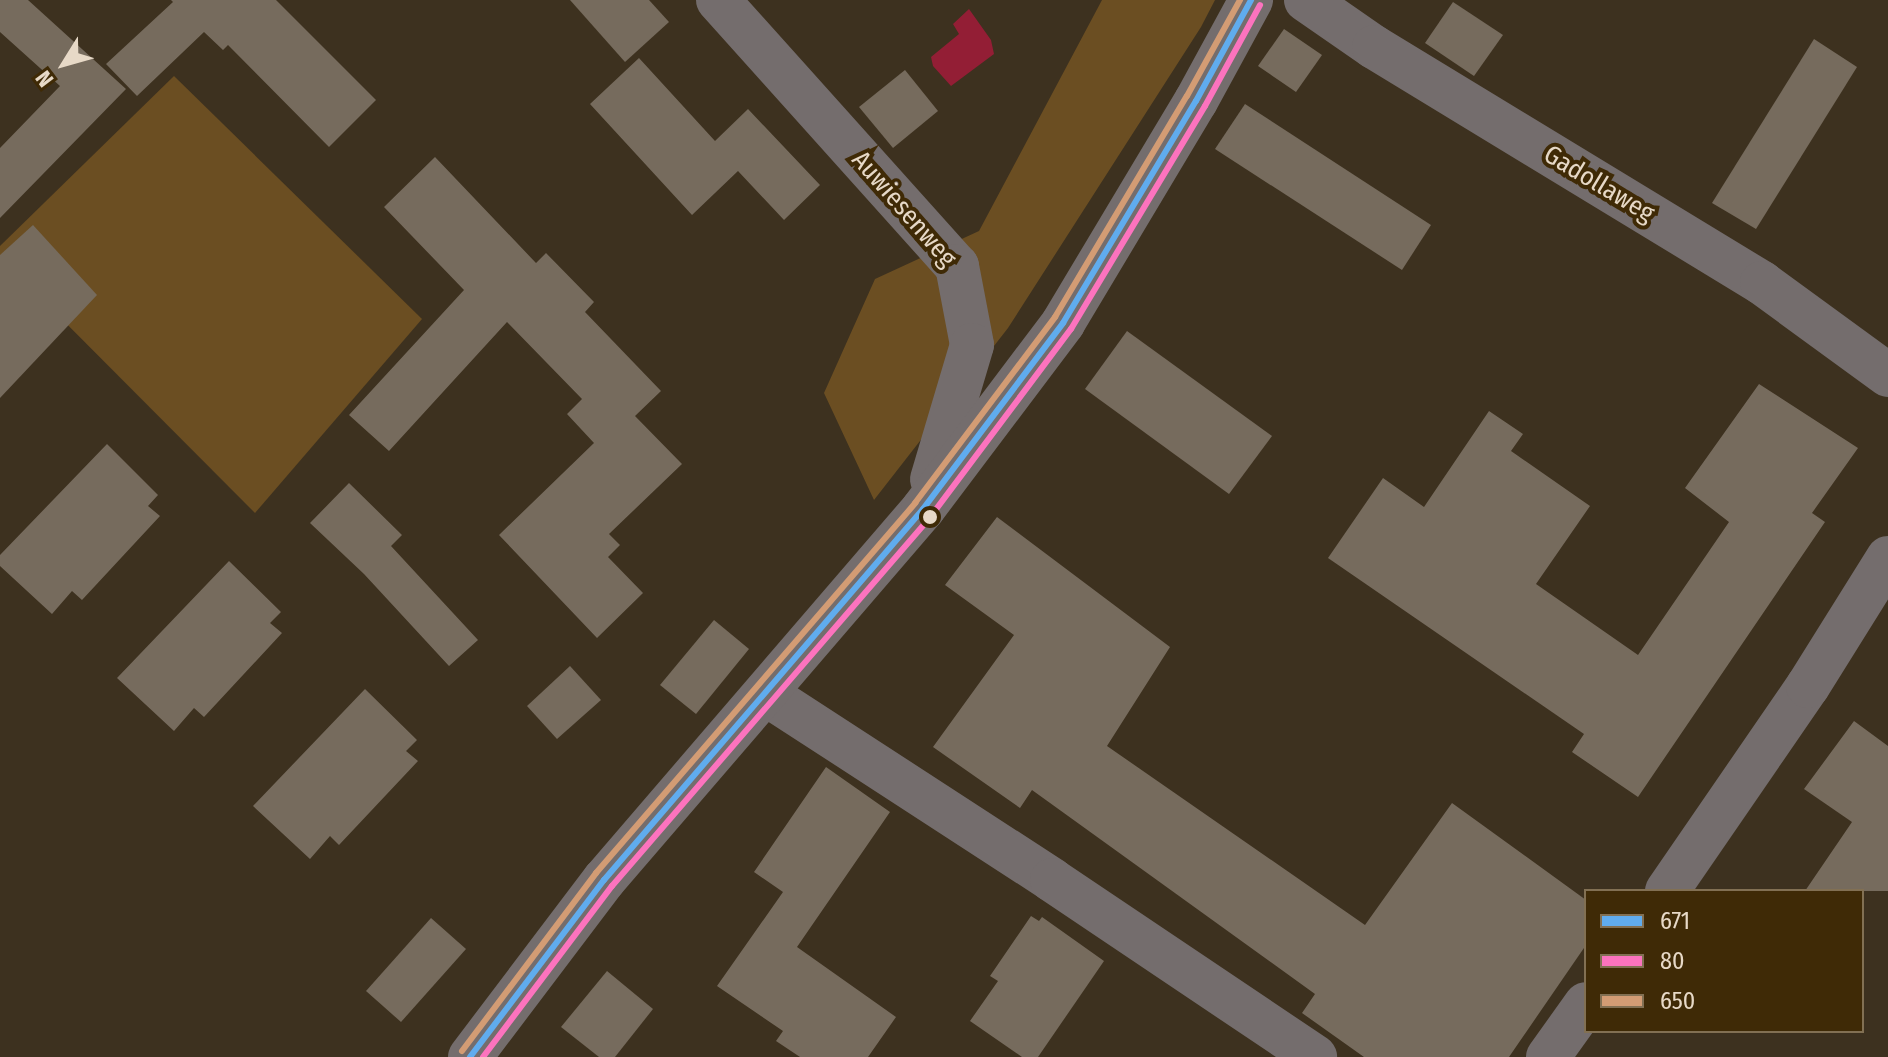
<!DOCTYPE html>
<html>
<head>
<meta charset="utf-8">
<style>
  body { margin:0 }
  #map { position:relative; width:1888px; height:1057px; overflow:hidden; background:#3d311f; font-family:"Fira Sans Condensed",sans-serif }
  div>[style] { position:absolute }
  [style*='--x'] { left:calc(var(--x)*1px); top:calc(var(--y)*1px); width:calc(var(--w)*1px); rotate:calc(var(--a)*1deg) }
  .green>* { inset:0; background:#6b4e22 }
  .water>* { inset:0; background:#931e35 }
  .building>* { inset:0; background:#766b5d }
  .minor>* { height:44px; margin:-22px; padding:0 22px; transform-origin:22px; border-radius:22px; background:#746d6d }
  .bus-1>* { height:6px; margin:-3px; padding:0 3px; transform-origin:3px; border-radius:3px; background:#60acee }
  .bus-2>* { height:6px; margin:-3px; padding:0 3px; transform-origin:3px; border-radius:3px; background:#fc73be }
  .bus-3>* { height:6px; margin:-3px; padding:0 3px; transform-origin:3px; border-radius:3px; background:#d39c74 }
  .dots>* { width:22px; height:22px; translate:-50% -50%; box-sizing:border-box; border:4px solid #3f2a06; border-radius:50% }
  span { translate:-50% -50%; white-space:nowrap; text-align:center; line-height:1.15; -webkit-text-stroke:8px #3f2a06; paint-order:stroke }
  .street-label { font-size:26px; color:#e7d9c7 }
  .legend { position:absolute; left:1584px; top:889px; width:280px; height:144px; box-sizing:border-box; background:#3f2a06; border:2px solid #827053; margin:0; padding:10px 14px; list-style:none; font-size:24px; color:#e7d9c7 }
  .legend li { display:flex; align-items:center; gap:16px; height:40px }
  .legend b { width:40px; border:2px solid #827053 }
  .north { position:absolute; left:24px; top:24px; width:80px; height:80px; -webkit-text-stroke:6px #3f2a06; paint-order:stroke; rotate:233deg; font-size:22px; font-weight:700; line-height:32px; text-align:center; color:#e7d9c7 }
  .north::after { content:''; display:block; margin:auto; width:28px; height:36px; background:#e7d9c7; clip-path:polygon(50% 0,100% 100%,50% 72%,0 100%) }
</style>
</head>
<body>
<div id="map">
  <div class="green">
    <i style="clip-path:polygon(1102px 0,1215px 0,1201px 27px,1008px 328px,874px 500px,824px 393px,875px 279px,979px 231px)"></i>
    <i style="clip-path:polygon(174px 76px,422px 319px,255px 513px,0 257px,0 246px)"></i>
  </div>
  <div class="water">
    <i style="clip-path:polygon(969px 9px,991px 40px,994px 54px,951px 86px,933px 66px,931px 57px,959px 34px,953px 24px)"></i>
  </div>
  <div class="building">
    <i style="clip-path:polygon(0 0,28px 0,126px 89px,0 218px,0 148px,60px 86px,0 32px)"></i>
    <i style="clip-path:polygon(171px 0,276px 0,376px 100px,329px 147px,228px 45px,223px 50px,204px 32px,137px 96px,106px 64px,173px 2px)"></i>
    <i style="clip-path:polygon(570px 0,649px 0,669px 22px,625px 62px)"></i>
    <i style="clip-path:polygon(1453px 2px,1503px 35px,1474px 76px,1425px 43px)"></i>
    <i style="clip-path:polygon(1284px 29px,1322px 55px,1296px 92px,1258px 66px)"></i>
    <i style="clip-path:polygon(1814px 39px,1857px 67px,1756px 229px,1712px 203px)"></i>
    <i style="clip-path:polygon(639px 58px,715px 141px,748px 109px,820px 185px,784px 220px,738px 171px,692px 215px,590px 104px)"></i>
    <i style="clip-path:polygon(905px 70px,938px 111px,893px 148px,859px 107px)"></i>
    <i style="clip-path:polygon(1245px 104px,1431px 225px,1402px 270px,1215px 149px)"></i>
    <i style="clip-path:polygon(435px 157px,536px 263px,546px 253px,594px 302px,585px 312px,661px 391px,635px 416px,682px 464px,609px 534px,620px 545px,608px 557px,643px 593px,597px 638px,499px 535px,594px 443px,567px 414px,582px 399px,507px 322px,389px 451px,349px 415px,464px 290px,384px 207px)"></i>
    <i style="clip-path:polygon(33px 225px,97px 295px,0 398px,0 255px)"></i>
    <i style="clip-path:polygon(1127px 331px,1272px 436px,1229px 494px,1085px 389px)"></i>
    <i style="clip-path:polygon(1759px 384px,1858px 448px,1812px 513px,1825px 522px,1638px 797px,1572px 752px,1584px 734px,1328px 558px,1383px 478px,1424px 507px,1489px 411px,1523px 434px,1511px 451px,1590px 506px,1536px 584px,1638px 655px,1729px 522px,1685px 488px)"></i>
    <i style="clip-path:polygon(107px 444px,158px 495px,148px 506px,160px 516px,82px 600px,72px 591px,52px 614px,0 566px,0 555px)"></i>
    <i style="clip-path:polygon(349px 483px,402px 535px,391px 546px,478px 640px,449px 666px,364px 574px,310px 523px)"></i>
    <i style="clip-path:polygon(997px 517px,1170px 647px,1107px 746px,1365px 925px,1452px 803px,1586px 900px,1586px 945px,1509px 1057px,1364px 1057px,1302px 1013px,1315px 994px,1032px 790px,1020px 808px,933px 747px,1014px 635px,945px 585px)"></i>
    <i style="clip-path:polygon(229px 561px,281px 612px,270px 623px,282px 633px,204px 717px,194px 708px,174px 731px,117px 678px)"></i>
    <i style="clip-path:polygon(714px 620px,749px 649px,696px 714px,660px 685px)"></i>
    <i style="clip-path:polygon(570px 666px,601px 700px,557px 739px,527px 706px)"></i>
    <i style="clip-path:polygon(365px 689px,417px 740px,406px 751px,418px 761px,339px 845px,330px 836px,310px 859px,253px 806px)"></i>
    <i style="clip-path:polygon(1854px 721px,1888px 746px,1888px 891px,1805px 891px,1852px 822px,1804px 789px)"></i>
    <i style="clip-path:polygon(826px 767px,890px 812px,797px 947px,896px 1017px,868px 1057px,800px 1057px,776px 1041px,783px 1031px,717px 986px,783px 892px,754px 872px)"></i>
    <i style="clip-path:polygon(1031px 916px,1039px 921px,1042px 917px,1104px 961px,1038px 1057px,1022px 1057px,970px 1021px,998px 981px,990px 976px)"></i>
    <i style="clip-path:polygon(431px 918px,466px 949px,401px 1022px,366px 991px)"></i>
    <i style="clip-path:polygon(607px 971px,653px 1009px,615px 1057px,599px 1057px,561px 1027px)"></i>
  </div>
  <div class="minor">
    <i style="--x:718;--y:0;--w:358;--a:48.1"></i>
    <i style="--x:957;--y:266;--w:80;--a:79.2"></i>
    <i style="--x:972;--y:345;--w:140;--a:106.6"></i>
    <i style="--x:1306;--y:0;--w:83;--a:34.7"></i>
    <i style="--x:1374;--y:47;--w:454;--a:31.3"></i>
    <i style="--x:1762;--y:283;--w:156;--a:36.1"></i>
    <i style="--x:766;--y:694;--w:341;--a:33"></i>
    <i style="--x:1052;--y:880;--w:317;--a:33.9"></i>
    <i style="--x:1667;--y:891;--w:249;--a:-55.5"></i>
    <i style="--x:1808;--y:686;--w:151;--a:-58"></i>
    <i style="--x:470;--y:1057;--w:222;--a:-52.9"></i>
    <i style="--x:604;--y:880;--w:489;--a:-49.3"></i>
    <i style="--x:923;--y:509;--w:233;--a:-53"></i>
    <i style="--x:1063;--y:323;--w:259;--a:-59.1"></i>
    <i style="--x:1196;--y:101;--w:115;--a:-61.4"></i>
    <i style="--x:1548;--y:1057;--w:65;--a:-54.4"></i>
  </div>
  <div class="bus-1">
    <i style="--x:470;--y:1057;--w:222;--a:-52.9"></i>
    <i style="--x:604;--y:880;--w:489;--a:-49.3"></i>
    <i style="--x:923;--y:509;--w:233;--a:-53"></i>
    <i style="--x:1063;--y:323;--w:259;--a:-59.1"></i>
    <i style="--x:1196;--y:101;--w:115;--a:-61.4"></i>
  </div>
  <div class="bus-2">
    <i style="--x:483;--y:1057;--w:214;--a:-53"></i>
    <i style="--x:612;--y:886;--w:489;--a:-49.2"></i>
    <i style="--x:931;--y:516;--w:234;--a:-53.2"></i>
    <i style="--x:1071;--y:329;--w:260;--a:-59"></i>
    <i style="--x:1205;--y:106;--w:115;--a:-61.4"></i>
  </div>
  <div class="bus-3">
    <i style="--x:462;--y:1051;--w:223;--a:-53"></i>
    <i style="--x:596;--y:873;--w:489;--a:-49.2"></i>
    <i style="--x:915;--y:503;--w:233;--a:-53"></i>
    <i style="--x:1055;--y:317;--w:257;--a:-59.2"></i>
    <i style="--x:1187;--y:96;--w:110;--a:-61.1"></i>
  </div>
  <div class="dots">
    <i style="left:930px;top:517px;background:#e7d9c7"></i>
  </div>
  <div class="street-label">
    <span style="left:1599px;top:184px;rotate:31deg">Gadollaweg</span>
    <span style="left:904px;top:209px;rotate:49deg">Auwiesenweg</span>
  </div>
  <ul class="legend">
  <li><b style="height:10px;background:#60acee"></b>671</li>
  <li><b style="height:10px;background:#fc73be"></b>80</li>
  <li><b style="height:10px;background:#d39c74"></b>650</li>
  </ul>
  <div class="north">N</div>
</div>
</body>
</html>
